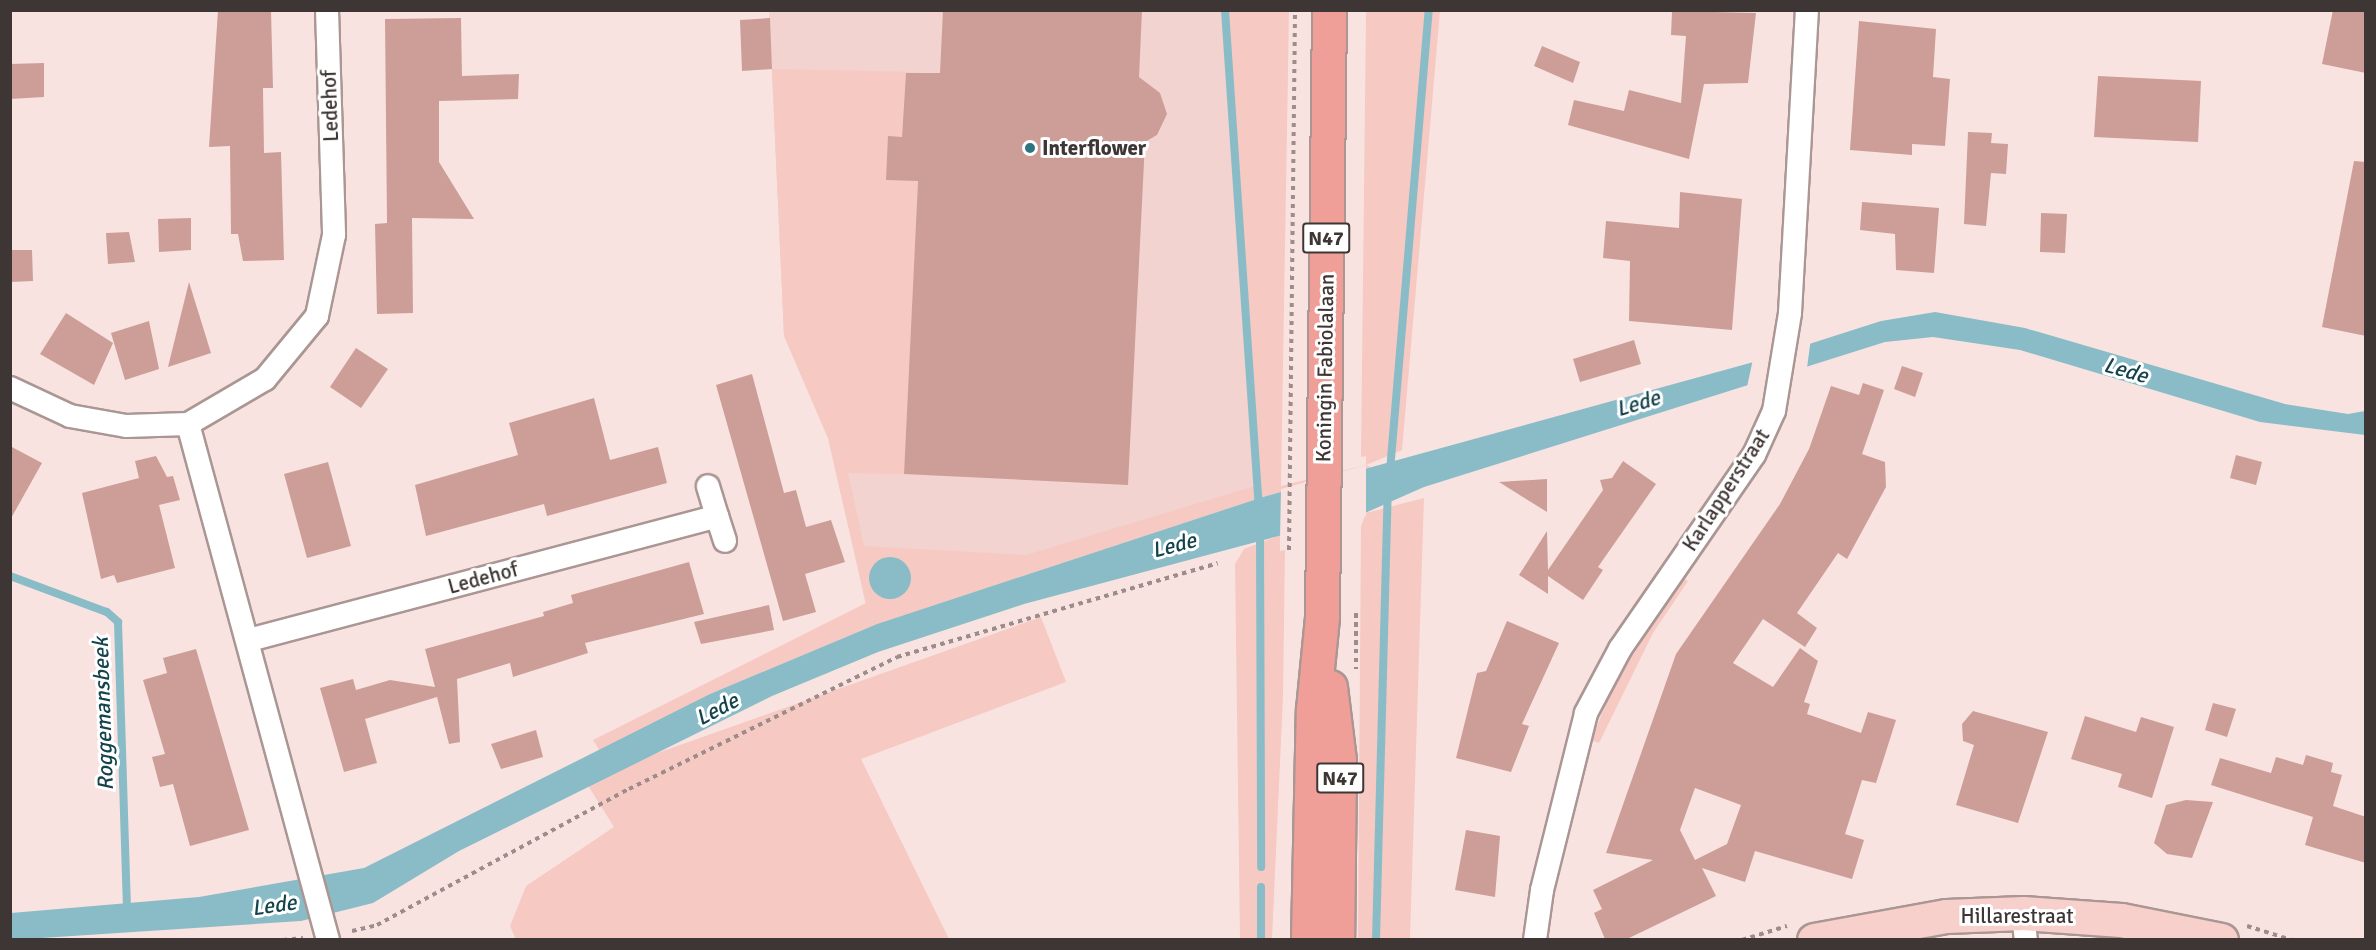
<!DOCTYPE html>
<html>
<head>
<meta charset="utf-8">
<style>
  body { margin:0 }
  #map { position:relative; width:2376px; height:950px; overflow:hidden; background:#f9e3e0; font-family:Signika,sans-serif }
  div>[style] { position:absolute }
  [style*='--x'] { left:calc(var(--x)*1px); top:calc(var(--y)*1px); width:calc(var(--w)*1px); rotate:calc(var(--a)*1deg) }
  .built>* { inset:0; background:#f2d3cf }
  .green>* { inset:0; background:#f6c9c3 }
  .water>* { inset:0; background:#89bcc7 }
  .round { border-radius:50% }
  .pier>* { inset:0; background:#f9e3e0 }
  .stream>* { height:8px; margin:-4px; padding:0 4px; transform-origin:4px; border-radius:4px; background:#89bcc7 }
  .building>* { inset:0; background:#cc9e97 }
  .path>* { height:4px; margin-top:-2px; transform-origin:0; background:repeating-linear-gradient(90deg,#9c8d8a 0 4.5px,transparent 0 9px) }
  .roads { filter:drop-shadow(2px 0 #aa9693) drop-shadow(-2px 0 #aa9693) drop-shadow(0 2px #aa9693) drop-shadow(0 -2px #aa9693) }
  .street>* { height:22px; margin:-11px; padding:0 11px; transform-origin:11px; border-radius:11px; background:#fff }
  .secondary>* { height:33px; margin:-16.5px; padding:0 16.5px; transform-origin:16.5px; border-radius:16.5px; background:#f7cfcb }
  .primary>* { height:33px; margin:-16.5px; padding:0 16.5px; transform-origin:16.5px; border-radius:16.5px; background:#ef9f98 }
  .dots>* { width:16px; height:16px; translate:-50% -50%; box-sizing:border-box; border:3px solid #fff; border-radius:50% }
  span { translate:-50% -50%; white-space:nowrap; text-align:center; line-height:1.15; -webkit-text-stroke:6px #fff; paint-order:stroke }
  .shield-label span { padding:2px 4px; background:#fff; border:2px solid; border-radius:4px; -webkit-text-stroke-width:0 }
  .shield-label { font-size:20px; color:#3e3634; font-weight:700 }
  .street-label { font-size:21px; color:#3e3634 }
  .poi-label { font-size:21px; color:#3e3634; font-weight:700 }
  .left { translate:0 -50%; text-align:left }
  .water-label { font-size:22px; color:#14434c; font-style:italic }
  .frame { position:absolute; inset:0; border:12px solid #3e3634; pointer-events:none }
</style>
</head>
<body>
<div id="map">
  <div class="built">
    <i style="clip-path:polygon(769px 11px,1222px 11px,1256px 487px,992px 585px,867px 610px,828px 438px,784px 336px)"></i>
  </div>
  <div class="green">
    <i style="clip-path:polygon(1222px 11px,1289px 11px,1281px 486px,1366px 465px,1366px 456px,1361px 457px,1366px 11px,1440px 11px,1402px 450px,1366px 465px,1371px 467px,1263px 497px,877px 624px,710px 694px,601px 753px,593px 740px,866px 603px,828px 438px,784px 336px,772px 69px,919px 72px,906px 73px,902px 130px,920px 132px,904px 474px,848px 473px,864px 546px,1026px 555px,1255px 486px)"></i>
    <i style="clip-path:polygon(1424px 498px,1410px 939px,1358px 940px,1361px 526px,1366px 513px)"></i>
    <i style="clip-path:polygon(1280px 535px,1280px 551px,1285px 550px,1283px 697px,1272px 939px,1240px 939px,1235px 564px,1244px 549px)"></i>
    <i style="clip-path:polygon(1684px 579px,1688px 581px,1653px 633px,1599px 743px,1591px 740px,1616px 680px)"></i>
    <i style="clip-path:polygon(1041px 617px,1066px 682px,861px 759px,949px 939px,516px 940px,510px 926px,526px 886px,614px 827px,584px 779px)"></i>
  </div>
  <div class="water">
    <i style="clip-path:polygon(1935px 312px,2025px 328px,2285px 404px,2348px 414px,2365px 411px,2365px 435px,2260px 422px,2020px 350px,1933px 337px,1885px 342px,1424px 487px,1365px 513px,1024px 604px,878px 652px,772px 696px,459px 851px,373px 903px,301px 921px,11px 940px,11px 913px,199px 897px,364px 868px,710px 694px,877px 624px,1263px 497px,1750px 363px,1881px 321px)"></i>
    <i class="round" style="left:869px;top:557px;width:42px;height:42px"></i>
  </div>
  <div class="pier">
    <i style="clip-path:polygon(1811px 338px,1807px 368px,1747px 387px,1753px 359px)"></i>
    <i style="clip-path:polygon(1366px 465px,1366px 516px,1280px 538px,1281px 489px)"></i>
  </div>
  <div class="stream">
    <i style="--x:1225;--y:10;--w:501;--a:86.11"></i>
    <i style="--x:1390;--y:471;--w:463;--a:-85.2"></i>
    <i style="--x:1260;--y:532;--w:335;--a:89.8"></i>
    <i style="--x:10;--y:576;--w:103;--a:20.4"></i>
    <i style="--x:107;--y:612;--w:15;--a:42"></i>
    <i style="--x:118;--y:622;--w:292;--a:88.2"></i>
    <i style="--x:1261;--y:940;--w:53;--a:-90"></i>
    <i style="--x:1376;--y:940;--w:447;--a:-88.5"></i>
  </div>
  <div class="building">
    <i style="clip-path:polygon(218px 10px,271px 10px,273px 88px,263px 88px,264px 153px,281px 152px,284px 260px,243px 261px,238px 234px,231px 234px,230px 146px,209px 147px)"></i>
    <i style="clip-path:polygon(943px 10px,1142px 10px,1139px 77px,1160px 93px,1167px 114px,1157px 135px,1145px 142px,1128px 485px,904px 474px,918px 181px,886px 180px,888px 136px,902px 137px,906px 73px,940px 73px)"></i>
    <i style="clip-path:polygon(2333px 10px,2366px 10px,2366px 73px,2322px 64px)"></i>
    <i style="clip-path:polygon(1672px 11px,1756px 13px,1748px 83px,1704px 84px,1689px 159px,1568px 125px,1574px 100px,1624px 111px,1629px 90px,1681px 103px,1686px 36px,1671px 35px)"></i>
    <i style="clip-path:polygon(461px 18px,462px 76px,519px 74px,518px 99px,439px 101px,439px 162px,474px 219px,412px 218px,413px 313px,377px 314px,375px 224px,387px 223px,385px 19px)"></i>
    <i style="clip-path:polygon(770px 18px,772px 69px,742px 71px,740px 20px)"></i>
    <i style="clip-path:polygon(1859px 21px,1936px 29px,1933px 77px,1950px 79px,1945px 146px,1912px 144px,1912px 155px,1850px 150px)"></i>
    <i style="clip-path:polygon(1542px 46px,1580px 62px,1573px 83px,1534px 66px)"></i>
    <i style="clip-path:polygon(44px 63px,44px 97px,10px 99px,10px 64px)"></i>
    <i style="clip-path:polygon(2098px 76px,2201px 81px,2198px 142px,2094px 137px)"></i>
    <i style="clip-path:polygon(1968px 132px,1992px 133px,1991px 143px,2008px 144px,2006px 174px,1991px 173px,1986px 226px,1964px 224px)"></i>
    <i style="clip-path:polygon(2354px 161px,2366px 162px,2366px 336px,2322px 327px)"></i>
    <i style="clip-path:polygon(1680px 192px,1742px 199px,1732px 330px,1629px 321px,1630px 261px,1603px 258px,1606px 221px,1679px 228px)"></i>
    <i style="clip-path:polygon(1862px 202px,1939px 208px,1934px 273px,1896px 270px,1895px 234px,1860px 230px)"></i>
    <i style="clip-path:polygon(2041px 213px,2067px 214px,2065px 253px,2040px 252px)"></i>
    <i style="clip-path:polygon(191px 218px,191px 250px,159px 252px,158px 219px)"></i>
    <i style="clip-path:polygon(129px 232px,135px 262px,108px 264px,106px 233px)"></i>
    <i style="clip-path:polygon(10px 250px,32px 250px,33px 281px,10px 282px)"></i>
    <i style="clip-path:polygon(189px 282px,211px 353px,168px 367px)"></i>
    <i style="clip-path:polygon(66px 313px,113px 343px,94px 385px,40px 354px)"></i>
    <i style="clip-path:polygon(149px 321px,159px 369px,125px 380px,111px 333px)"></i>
    <i style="clip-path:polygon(1634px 340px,1641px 364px,1580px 382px,1573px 359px)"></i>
    <i style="clip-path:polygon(356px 348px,388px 369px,361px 408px,330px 387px)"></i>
    <i style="clip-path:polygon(1902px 366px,1923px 373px,1915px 397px,1894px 389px)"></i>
    <i style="clip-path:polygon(752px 374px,784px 493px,796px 490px,806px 527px,831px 520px,845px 562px,805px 574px,816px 612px,783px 621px,716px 385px)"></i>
    <i style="clip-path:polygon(evenodd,1863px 383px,1884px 390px,1862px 454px,1885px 462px,1886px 487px,1847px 559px,1838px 553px,1797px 613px,1817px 628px,1805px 647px,1763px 619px,1733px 663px,1773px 687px,1800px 648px,1818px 661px,1804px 702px,1810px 704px,1807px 714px,1861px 733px,1868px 712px,1896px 720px,1876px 783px,1862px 780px,1845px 834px,1864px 840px,1852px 879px,1755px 851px,1745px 882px,1702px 868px,1716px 896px,1627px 939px,1605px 939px,1594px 913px,1602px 909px,1593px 890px,1653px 860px,1606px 853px,1676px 654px,1780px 504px,1809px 449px,1831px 386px,1859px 395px,1863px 383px,1695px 788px,1741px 805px,1727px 844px,1695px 860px,1680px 830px,1695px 788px)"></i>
    <i style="clip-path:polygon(594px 398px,610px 460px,658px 447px,667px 483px,547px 516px,544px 504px,426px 536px,415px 485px,518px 455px,509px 423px)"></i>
    <i style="clip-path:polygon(10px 446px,42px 463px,10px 520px)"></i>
    <i style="clip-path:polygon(2236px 455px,2262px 462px,2256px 485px,2230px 478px)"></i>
    <i style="clip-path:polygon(156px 456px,167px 477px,173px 476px,180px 500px,159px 505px,175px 568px,117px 583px,114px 575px,101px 579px,82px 493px,139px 478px,135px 461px)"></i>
    <i style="clip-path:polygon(1623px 461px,1656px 484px,1598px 567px,1603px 570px,1583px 600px,1548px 576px,1548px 594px,1519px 575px,1547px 531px,1548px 570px,1603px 490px,1600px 480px,1612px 478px)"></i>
    <i style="clip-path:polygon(328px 462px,351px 546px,307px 558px,284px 474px)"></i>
    <i style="clip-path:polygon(1547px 479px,1547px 512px,1499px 482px)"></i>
    <i style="clip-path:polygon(689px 562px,704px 614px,585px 643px,588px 653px,513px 677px,510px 663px,457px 679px,460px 742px,449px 744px,437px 697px,365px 719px,377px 763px,344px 772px,320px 688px,353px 679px,356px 690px,390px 680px,435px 687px,425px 649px,544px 616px,543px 612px,573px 603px,571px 595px)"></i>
    <i style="clip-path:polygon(769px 605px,774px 630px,701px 644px,694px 622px)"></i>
    <i style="clip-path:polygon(1507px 621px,1559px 643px,1522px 724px,1529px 726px,1511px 772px,1456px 758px,1477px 673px,1486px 671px)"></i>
    <i style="clip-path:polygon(196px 649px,249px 830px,190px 846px,173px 784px,160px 787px,152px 757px,165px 754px,143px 680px,167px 673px,163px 658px)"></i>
    <i style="clip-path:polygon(2213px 703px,2236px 709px,2227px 737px,2205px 730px)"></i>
    <i style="clip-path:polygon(1973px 711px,2048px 732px,2018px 823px,1956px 805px,1974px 745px,1963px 741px,1962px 724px)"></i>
    <i style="clip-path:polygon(2085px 716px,2136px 732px,2141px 717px,2174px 727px,2152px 798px,2118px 787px,2122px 774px,2071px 759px)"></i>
    <i style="clip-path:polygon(536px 730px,543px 757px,501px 769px,491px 744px)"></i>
    <i style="clip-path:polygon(2306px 755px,2333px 763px,2331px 772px,2342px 775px,2333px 806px,2366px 817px,2366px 863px,2305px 845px,2313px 817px,2211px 785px,2220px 758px,2271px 773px,2276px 757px,2303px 765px)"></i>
    <i style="clip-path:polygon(2186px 800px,2213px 802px,2192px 858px,2167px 854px,2154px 843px,2166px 805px)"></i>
    <i style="clip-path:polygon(1466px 830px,1500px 836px,1495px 897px,1455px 890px)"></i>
  </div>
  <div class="path">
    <i style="--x:1289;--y:550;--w:540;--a:-89.36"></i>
    <i style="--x:1356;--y:613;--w:56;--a:90"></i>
    <i style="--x:2247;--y:926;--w:47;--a:17.3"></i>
    <i style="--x:352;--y:931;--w:26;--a:-13"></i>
    <i style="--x:377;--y:925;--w:286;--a:-28.4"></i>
    <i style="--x:629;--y:789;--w:299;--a:-26.2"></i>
    <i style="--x:897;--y:657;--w:334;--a:-16.3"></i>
    <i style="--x:283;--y:940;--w:20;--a:-6"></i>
    <i style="--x:1742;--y:940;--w:47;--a:-17.3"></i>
  </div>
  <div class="roads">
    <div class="street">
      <i style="--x:327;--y:10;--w:225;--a:88.2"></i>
      <i style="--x:334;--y:235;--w:83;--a:101.9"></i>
      <i style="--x:317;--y:316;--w:82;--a:129.5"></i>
      <i style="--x:265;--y:379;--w:89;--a:149.7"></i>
      <i style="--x:188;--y:424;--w:535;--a:74.82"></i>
      <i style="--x:10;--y:388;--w:66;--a:25"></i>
      <i style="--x:70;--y:416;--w:57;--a:10.1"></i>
      <i style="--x:126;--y:426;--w:62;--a:-1.8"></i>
      <i style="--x:717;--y:516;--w:26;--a:72"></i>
      <i style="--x:249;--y:640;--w:484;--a:-14.8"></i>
      <i style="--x:717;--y:516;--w:31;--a:-107"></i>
      <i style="--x:2023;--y:913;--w:27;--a:84"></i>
      <i style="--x:1535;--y:940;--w:50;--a:-82"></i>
      <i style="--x:1542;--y:890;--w:182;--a:-76"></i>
      <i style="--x:1586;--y:713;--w:72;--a:-62"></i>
      <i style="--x:1620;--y:649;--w:236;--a:-55.4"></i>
      <i style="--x:1754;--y:455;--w:48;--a:-65.6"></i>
      <i style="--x:1774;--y:411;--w:99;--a:-80.7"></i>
      <i style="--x:1790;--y:313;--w:303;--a:-86.8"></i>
    </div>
    <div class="secondary">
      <i style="--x:1814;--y:940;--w:134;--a:-10.3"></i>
      <i style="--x:1946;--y:916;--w:77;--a:-2.2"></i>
      <i style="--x:2023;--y:913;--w:98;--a:4.1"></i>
      <i style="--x:2121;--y:920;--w:102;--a:11.3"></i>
    </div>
    <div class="primary">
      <i style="--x:1330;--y:687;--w:74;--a:83"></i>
      <i style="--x:1339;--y:760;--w:180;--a:90.6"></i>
      <i style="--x:1308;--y:940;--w:231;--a:-88.8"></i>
      <i style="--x:1313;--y:709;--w:92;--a:-84.4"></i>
      <i style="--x:1322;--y:617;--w:607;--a:-89.34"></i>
    </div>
  </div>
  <div class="dots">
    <i style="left:1030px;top:148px;background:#2e7581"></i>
  </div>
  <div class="shield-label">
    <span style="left:1326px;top:238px">N47</span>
    <span style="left:1340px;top:778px">N47</span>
  </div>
  <div class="street-label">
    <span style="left:330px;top:106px;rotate:-92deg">Ledehof</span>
    <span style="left:1325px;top:368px;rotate:-89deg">Koningin Fabiolalaan</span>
    <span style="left:1726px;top:490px;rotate:-57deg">Karlapperstraat</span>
    <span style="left:483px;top:578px;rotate:-15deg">Ledehof</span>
    <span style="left:2017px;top:916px">Hillarestraat</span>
  </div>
  <div class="poi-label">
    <span class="left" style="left:1042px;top:148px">Interflower</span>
  </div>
  <div class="water-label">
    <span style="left:2126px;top:370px;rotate:16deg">Lede</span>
    <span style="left:1638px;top:403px;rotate:-17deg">Lede</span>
    <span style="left:1174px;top:545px;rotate:-15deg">Lede</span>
    <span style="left:717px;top:709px;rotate:-28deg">Lede</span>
    <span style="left:103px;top:714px;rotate:-92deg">Roggemansbeek</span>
    <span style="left:274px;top:905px;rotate:-8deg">Lede</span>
  </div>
  <div class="frame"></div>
</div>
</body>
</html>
